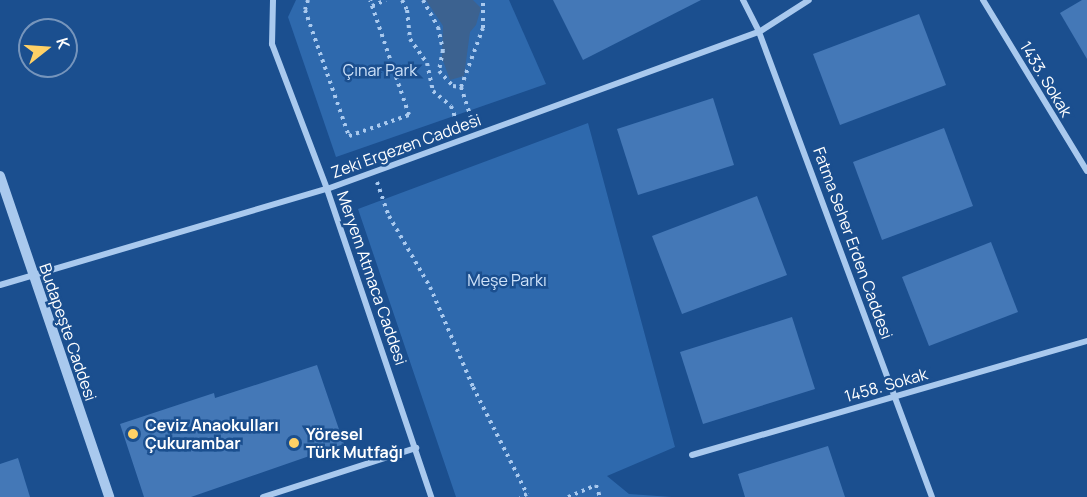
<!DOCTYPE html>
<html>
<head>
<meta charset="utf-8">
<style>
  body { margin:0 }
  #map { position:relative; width:1087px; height:497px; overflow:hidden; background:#1b4f8f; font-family:Manrope,sans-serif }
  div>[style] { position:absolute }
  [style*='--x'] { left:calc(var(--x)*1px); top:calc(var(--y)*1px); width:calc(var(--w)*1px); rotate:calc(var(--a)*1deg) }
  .green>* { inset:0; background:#2e69ad }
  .water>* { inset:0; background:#3c6290 }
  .building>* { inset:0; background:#4478b7 }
  .path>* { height:4px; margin-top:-2px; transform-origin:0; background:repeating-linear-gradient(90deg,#a9c9ee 0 3px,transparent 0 7.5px) }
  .minor>* { height:6px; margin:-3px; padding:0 3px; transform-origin:3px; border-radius:3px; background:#a9c9ee }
  .tertiary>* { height:10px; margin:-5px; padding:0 5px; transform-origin:5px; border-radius:5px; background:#a9c9ee }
  .dots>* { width:16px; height:16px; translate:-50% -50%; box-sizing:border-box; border:3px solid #1b4f8f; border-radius:50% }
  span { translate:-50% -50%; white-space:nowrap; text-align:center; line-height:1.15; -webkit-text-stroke:5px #1b4f8f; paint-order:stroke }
  .park-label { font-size:16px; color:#cfe3fa }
  .street-label { font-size:16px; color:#fff }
  .poi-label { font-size:16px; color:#fff; font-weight:700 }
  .left { translate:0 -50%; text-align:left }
  .north { position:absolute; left:18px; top:18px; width:60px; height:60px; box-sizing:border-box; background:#1b4f8f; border:2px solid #7695bc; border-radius:50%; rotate:73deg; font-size:16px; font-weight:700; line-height:24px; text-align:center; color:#fff }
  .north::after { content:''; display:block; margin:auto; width:21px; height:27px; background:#ffd166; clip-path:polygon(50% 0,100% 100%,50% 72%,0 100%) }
</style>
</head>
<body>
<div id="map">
  <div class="green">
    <i style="clip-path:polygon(296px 0,509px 0,546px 84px,336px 157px,288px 17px)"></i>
    <i style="clip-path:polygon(588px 123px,675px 447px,607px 476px,629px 494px,672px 497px,456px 497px,358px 209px)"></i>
  </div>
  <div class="water">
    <i style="clip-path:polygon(426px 0,473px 0,481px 8px,476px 25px,470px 32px,464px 76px,450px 80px,442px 58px,443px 26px)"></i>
  </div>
  <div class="building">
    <i style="clip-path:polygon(553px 0,701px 0,583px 60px)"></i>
    <i style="clip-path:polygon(1082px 0,1087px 0,1087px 59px,1060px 13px)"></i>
    <i style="clip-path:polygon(919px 14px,946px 85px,840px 125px,813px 54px)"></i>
    <i style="clip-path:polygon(713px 98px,734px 165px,638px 195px,617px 129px)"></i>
    <i style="clip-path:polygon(944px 128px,973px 206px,882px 240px,853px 162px)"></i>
    <i style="clip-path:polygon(757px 196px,787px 275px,682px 314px,652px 236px)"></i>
    <i style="clip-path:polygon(991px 242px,1018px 312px,929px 346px,902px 277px)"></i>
    <i style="clip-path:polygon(792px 317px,815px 389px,703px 424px,680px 352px)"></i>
    <i style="clip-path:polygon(317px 365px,344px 444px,191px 497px,144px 497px,120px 424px,214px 393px,215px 398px)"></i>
    <i style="clip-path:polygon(828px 446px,845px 497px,745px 497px,738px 474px)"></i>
    <i style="clip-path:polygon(18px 458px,30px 497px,0 497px,0 464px)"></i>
  </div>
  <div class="path">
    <i style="--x:308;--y:0;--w:10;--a:107"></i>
    <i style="--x:305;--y:10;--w:133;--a:70.8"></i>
    <i style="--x:349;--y:136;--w:64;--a:-19.3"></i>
    <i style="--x:409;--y:115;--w:121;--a:-108.7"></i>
    <i style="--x:402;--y:0;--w:11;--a:63"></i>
    <i style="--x:407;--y:10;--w:29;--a:84"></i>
    <i style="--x:410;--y:39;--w:29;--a:55"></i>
    <i style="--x:427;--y:63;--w:29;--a:78"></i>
    <i style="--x:433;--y:91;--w:23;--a:40"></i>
    <i style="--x:451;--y:106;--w:23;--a:70"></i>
    <i style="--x:423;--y:0;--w:31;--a:61"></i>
    <i style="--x:438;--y:27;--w:24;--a:78"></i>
    <i style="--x:443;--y:50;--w:21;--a:101"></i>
    <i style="--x:439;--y:71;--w:21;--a:47"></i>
    <i style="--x:453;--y:86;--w:8;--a:7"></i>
    <i style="--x:461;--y:87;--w:38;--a:72"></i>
    <i style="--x:372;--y:6;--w:15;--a:-23"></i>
    <i style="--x:461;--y:87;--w:63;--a:-69.6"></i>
    <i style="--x:483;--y:28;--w:28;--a:-90"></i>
    <i style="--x:377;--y:182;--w:36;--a:71"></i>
    <i style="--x:389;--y:216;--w:82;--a:60"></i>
    <i style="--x:430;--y:287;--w:109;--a:66.7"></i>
    <i style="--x:473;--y:387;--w:120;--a:63.2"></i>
    <i style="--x:527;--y:494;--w:8;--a:157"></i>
    <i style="--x:568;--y:497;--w:30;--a:-23"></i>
    <i style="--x:596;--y:485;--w:13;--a:72"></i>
  </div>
  <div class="minor">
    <i style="--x:273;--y:0;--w:44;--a:91.3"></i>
    <i style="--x:272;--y:44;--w:155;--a:69.2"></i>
    <i style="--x:327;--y:189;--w:325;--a:71.3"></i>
    <i style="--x:743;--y:0;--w:36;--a:63"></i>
    <i style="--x:759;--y:32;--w:496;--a:69.6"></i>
    <i style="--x:983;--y:0;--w:200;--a:58.7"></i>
    <i style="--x:0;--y:285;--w:341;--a:-16.4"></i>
    <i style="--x:327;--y:189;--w:460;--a:-20"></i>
    <i style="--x:759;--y:32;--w:59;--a:-32.6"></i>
    <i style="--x:692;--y:455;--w:411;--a:-16.1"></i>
    <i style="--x:263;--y:497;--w:161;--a:-17.8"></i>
  </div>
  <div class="tertiary">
    <i style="--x:0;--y:176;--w:339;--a:71.2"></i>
  </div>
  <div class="dots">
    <i style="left:133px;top:434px;background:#ffd166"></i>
    <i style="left:294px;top:443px;background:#ffd166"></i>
  </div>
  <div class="park-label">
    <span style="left:380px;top:70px">Çınar Park</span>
    <span style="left:507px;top:280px">Meşe Parkı</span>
  </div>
  <div class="street-label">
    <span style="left:1046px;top:79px;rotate:59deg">1433. Sokak</span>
    <span style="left:406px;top:146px;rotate:-20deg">Zeki Ergezen Caddesi</span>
    <span style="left:853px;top:243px;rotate:70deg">Fatma Seher Erden Caddesi</span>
    <span style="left:372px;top:278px;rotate:71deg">Meryem Atmaca Caddesi</span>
    <span style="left:68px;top:332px;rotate:71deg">Budapeşte Caddesi</span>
    <span style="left:886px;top:385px;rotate:-16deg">1458. Sokak</span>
  </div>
  <div class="poi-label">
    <span class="left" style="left:145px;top:434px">Ceviz Anaokulları<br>Çukurambar</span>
    <span class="left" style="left:306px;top:443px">Yöresel<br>Türk Mutfağı</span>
  </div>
  <div class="north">K</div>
</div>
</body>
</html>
